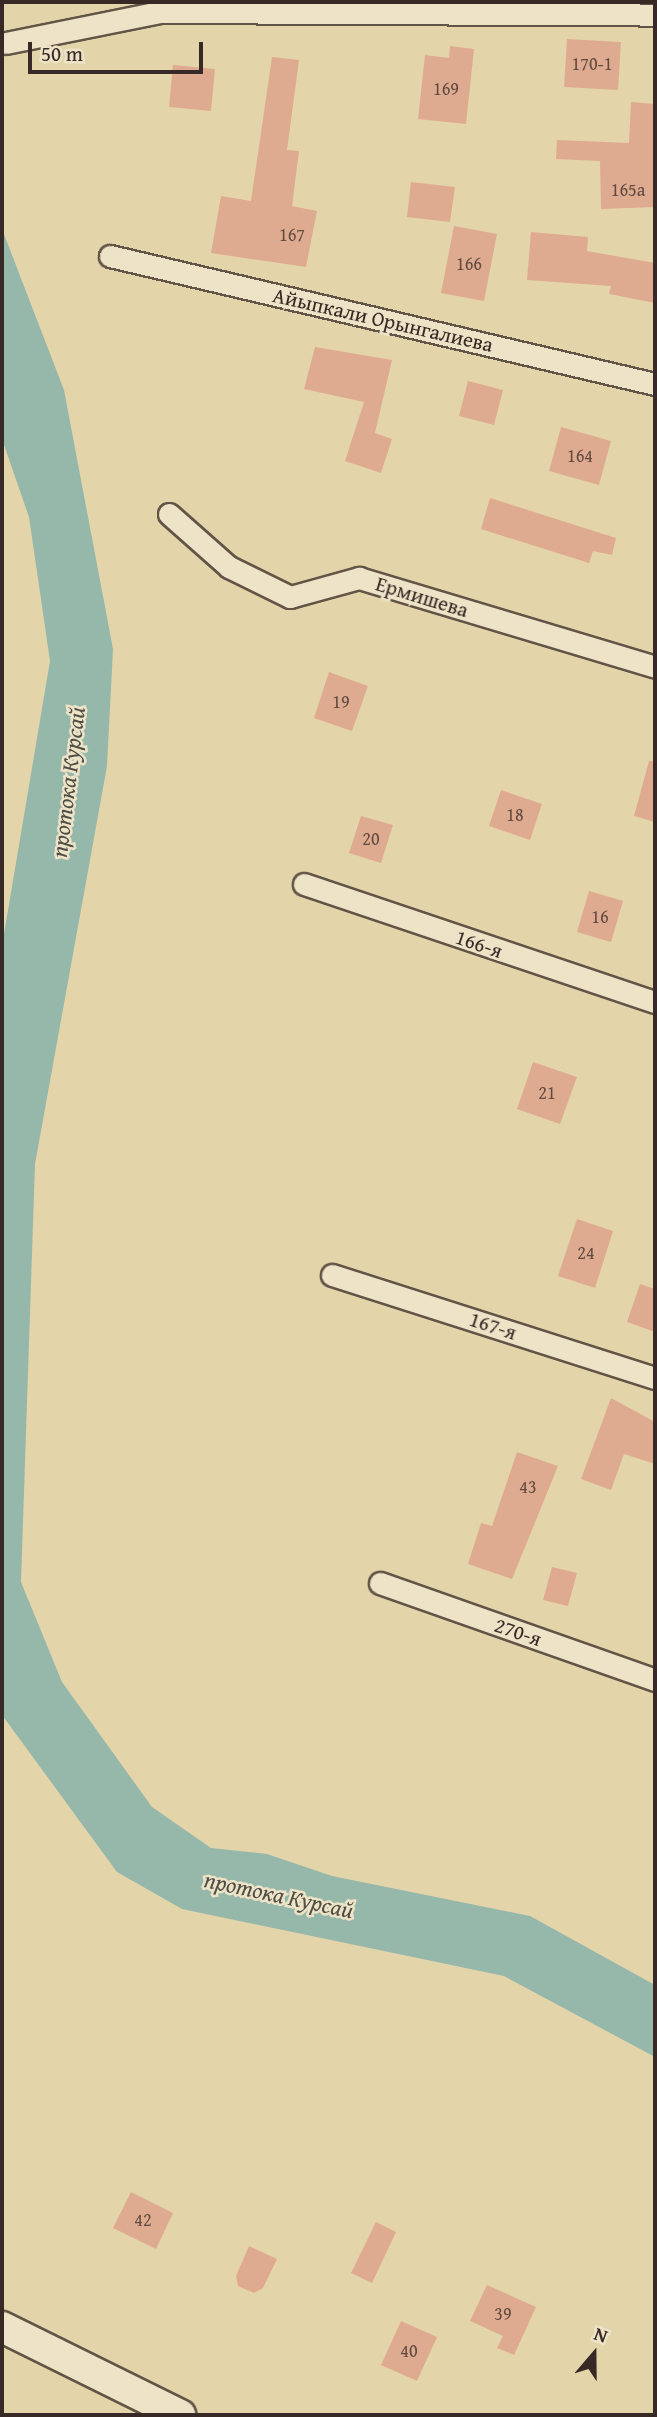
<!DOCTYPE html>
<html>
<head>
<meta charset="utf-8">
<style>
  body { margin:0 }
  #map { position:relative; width:657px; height:2417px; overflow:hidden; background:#e4d4a9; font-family:"Gentium Book Plus",serif }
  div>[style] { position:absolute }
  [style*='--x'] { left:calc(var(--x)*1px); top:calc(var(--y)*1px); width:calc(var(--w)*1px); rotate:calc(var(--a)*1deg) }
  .water>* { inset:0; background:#95b8ab }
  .building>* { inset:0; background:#dfab90 }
  .roads { filter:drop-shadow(2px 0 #625446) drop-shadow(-2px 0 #625446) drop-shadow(0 2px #625446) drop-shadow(0 -2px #625446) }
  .street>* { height:21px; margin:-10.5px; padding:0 10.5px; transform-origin:10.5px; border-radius:10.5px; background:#ede3c7 }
  .secondary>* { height:30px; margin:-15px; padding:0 15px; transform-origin:15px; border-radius:15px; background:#ede3c7 }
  span { translate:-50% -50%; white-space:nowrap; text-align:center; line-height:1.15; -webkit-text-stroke:5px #ede3c7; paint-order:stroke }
  .number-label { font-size:18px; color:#614a40 }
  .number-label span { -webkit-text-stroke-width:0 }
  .street-label { font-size:21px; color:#372925 }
  .water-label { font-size:23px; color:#4e4d46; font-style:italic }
  .frame { position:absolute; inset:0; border:4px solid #372925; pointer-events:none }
  .north { position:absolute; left:559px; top:2319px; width:70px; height:70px; -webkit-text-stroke:5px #ede3c7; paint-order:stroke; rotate:20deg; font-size:19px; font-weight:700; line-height:28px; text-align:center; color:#372925 }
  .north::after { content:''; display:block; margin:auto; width:24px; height:32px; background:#372925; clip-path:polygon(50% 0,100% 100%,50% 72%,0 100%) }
  .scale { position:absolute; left:28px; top:42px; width:175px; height:32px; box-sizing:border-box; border:4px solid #372925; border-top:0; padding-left:9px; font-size:21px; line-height:24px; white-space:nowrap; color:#372925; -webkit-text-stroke:5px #ede3c7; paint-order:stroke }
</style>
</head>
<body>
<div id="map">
  <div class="water">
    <i style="clip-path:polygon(2px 229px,64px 390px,113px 649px,107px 766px,35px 1164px,21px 1582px,62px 1682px,152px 1807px,211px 1848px,267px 1854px,332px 1876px,530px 1916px,655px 1985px,655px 2057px,504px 1976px,182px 1909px,117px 1872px,2px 1715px,2px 946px,50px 661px,29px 517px,2px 439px)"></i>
  </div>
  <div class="building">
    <i style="clip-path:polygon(567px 39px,621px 42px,618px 90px,564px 87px)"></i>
    <i style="clip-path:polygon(450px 46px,474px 49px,466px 124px,418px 119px,425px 55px,449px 58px)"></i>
    <i style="clip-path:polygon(272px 57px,299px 60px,287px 150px,299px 151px,292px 206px,317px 211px,306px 267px,211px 253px,221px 196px,251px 201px)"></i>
    <i style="clip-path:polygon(173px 65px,215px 69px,211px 111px,169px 107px)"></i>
    <i style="clip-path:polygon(631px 102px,655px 104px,655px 207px,601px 209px,600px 161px,556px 159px,557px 140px,629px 143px)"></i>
    <i style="clip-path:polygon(411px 182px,455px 187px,450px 222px,407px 217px)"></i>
    <i style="clip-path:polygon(454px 226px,497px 234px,484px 301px,441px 293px)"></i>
    <i style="clip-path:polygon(531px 232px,588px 237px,587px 251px,655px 263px,655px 303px,609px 294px,611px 286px,527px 280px)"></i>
    <i style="clip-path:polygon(315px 347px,392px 360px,375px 433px,392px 439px,381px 473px,345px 461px,364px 402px,304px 389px)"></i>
    <i style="clip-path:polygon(468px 381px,503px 390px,494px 425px,459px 416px)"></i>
    <i style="clip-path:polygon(561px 427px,611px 441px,599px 485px,549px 471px)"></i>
    <i style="clip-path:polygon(490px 498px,616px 538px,612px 555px,593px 551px,589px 563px,481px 529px)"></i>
    <i style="clip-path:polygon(329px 672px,368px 686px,352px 731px,314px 718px)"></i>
    <i style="clip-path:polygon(649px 761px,655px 761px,655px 822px,634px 816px)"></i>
    <i style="clip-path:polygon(501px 790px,542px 804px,530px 840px,489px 826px)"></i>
    <i style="clip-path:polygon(361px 816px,393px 825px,381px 863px,349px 853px)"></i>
    <i style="clip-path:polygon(589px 891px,623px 901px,611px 942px,577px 932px)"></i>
    <i style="clip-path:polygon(533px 1062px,577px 1077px,560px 1124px,517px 1109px)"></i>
    <i style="clip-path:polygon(577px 1219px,613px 1231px,595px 1288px,558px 1276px)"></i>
    <i style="clip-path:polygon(640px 1284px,655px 1289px,655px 1332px,627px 1322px)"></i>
    <i style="clip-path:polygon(611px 1398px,655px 1422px,655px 1464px,624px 1454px,611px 1490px,581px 1479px)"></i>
    <i style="clip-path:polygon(517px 1452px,558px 1466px,512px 1579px,468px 1564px,481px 1523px,492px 1526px)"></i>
    <i style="clip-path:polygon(552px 1567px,577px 1573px,568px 1606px,543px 1600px)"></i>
    <i style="clip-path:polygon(131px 2192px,173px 2213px,156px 2249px,113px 2228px)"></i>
    <i style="clip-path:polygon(376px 2222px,396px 2232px,372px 2283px,351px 2273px)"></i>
    <i style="clip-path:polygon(249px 2246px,277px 2259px,263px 2288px,254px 2293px,238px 2286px,236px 2276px)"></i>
    <i style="clip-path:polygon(487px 2285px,536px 2307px,514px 2355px,497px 2348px,503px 2336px,470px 2321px)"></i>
    <i style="clip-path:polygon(401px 2321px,437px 2337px,417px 2381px,381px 2365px)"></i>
  </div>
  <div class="roads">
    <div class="street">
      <i style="--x:6;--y:43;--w:157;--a:-11.4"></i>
      <i style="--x:160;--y:12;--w:495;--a:0.3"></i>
      <i style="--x:110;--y:256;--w:560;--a:13.22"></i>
      <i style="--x:169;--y:514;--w:80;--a:41.5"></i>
      <i style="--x:229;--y:567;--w:68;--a:26.2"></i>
      <i style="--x:290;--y:597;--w:72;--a:-15.4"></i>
      <i style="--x:359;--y:578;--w:309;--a:16.7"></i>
      <i style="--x:304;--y:884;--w:370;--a:18.6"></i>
      <i style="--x:332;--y:1275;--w:339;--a:17.7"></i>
      <i style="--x:380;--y:1583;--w:292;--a:19.4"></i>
    </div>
    <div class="secondary">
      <i style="--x:2;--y:2327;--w:199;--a:26.3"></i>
    </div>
  </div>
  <div class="number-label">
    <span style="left:592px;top:64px">170-1</span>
    <span style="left:446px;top:89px">169</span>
    <span style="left:628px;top:190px">165а</span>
    <span style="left:292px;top:235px">167</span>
    <span style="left:469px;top:264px">166</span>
    <span style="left:580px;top:456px">164</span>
    <span style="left:341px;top:702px">19</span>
    <span style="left:515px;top:815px">18</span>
    <span style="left:371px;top:839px">20</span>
    <span style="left:600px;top:917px">16</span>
    <span style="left:547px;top:1093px">21</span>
    <span style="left:586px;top:1253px">24</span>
    <span style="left:528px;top:1487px">43</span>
    <span style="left:143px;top:2220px">42</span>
    <span style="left:503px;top:2314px">39</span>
    <span style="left:409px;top:2351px">40</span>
  </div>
  <div class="street-label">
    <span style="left:383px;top:320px;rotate:13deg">Айыпкали Орынгалиева</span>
    <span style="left:422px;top:597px;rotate:17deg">Ермишева</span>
    <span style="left:479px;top:944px;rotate:19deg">166-я</span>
    <span style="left:493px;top:1326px;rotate:18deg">167-я</span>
    <span style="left:518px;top:1632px;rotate:19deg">270-я</span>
  </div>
  <div class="water-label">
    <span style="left:68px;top:782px;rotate:-83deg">протока Курсай</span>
    <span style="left:279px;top:1895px;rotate:12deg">протока Курсай</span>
  </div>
  <div class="frame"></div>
  <div class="north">N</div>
  <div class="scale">50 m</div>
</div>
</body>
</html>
